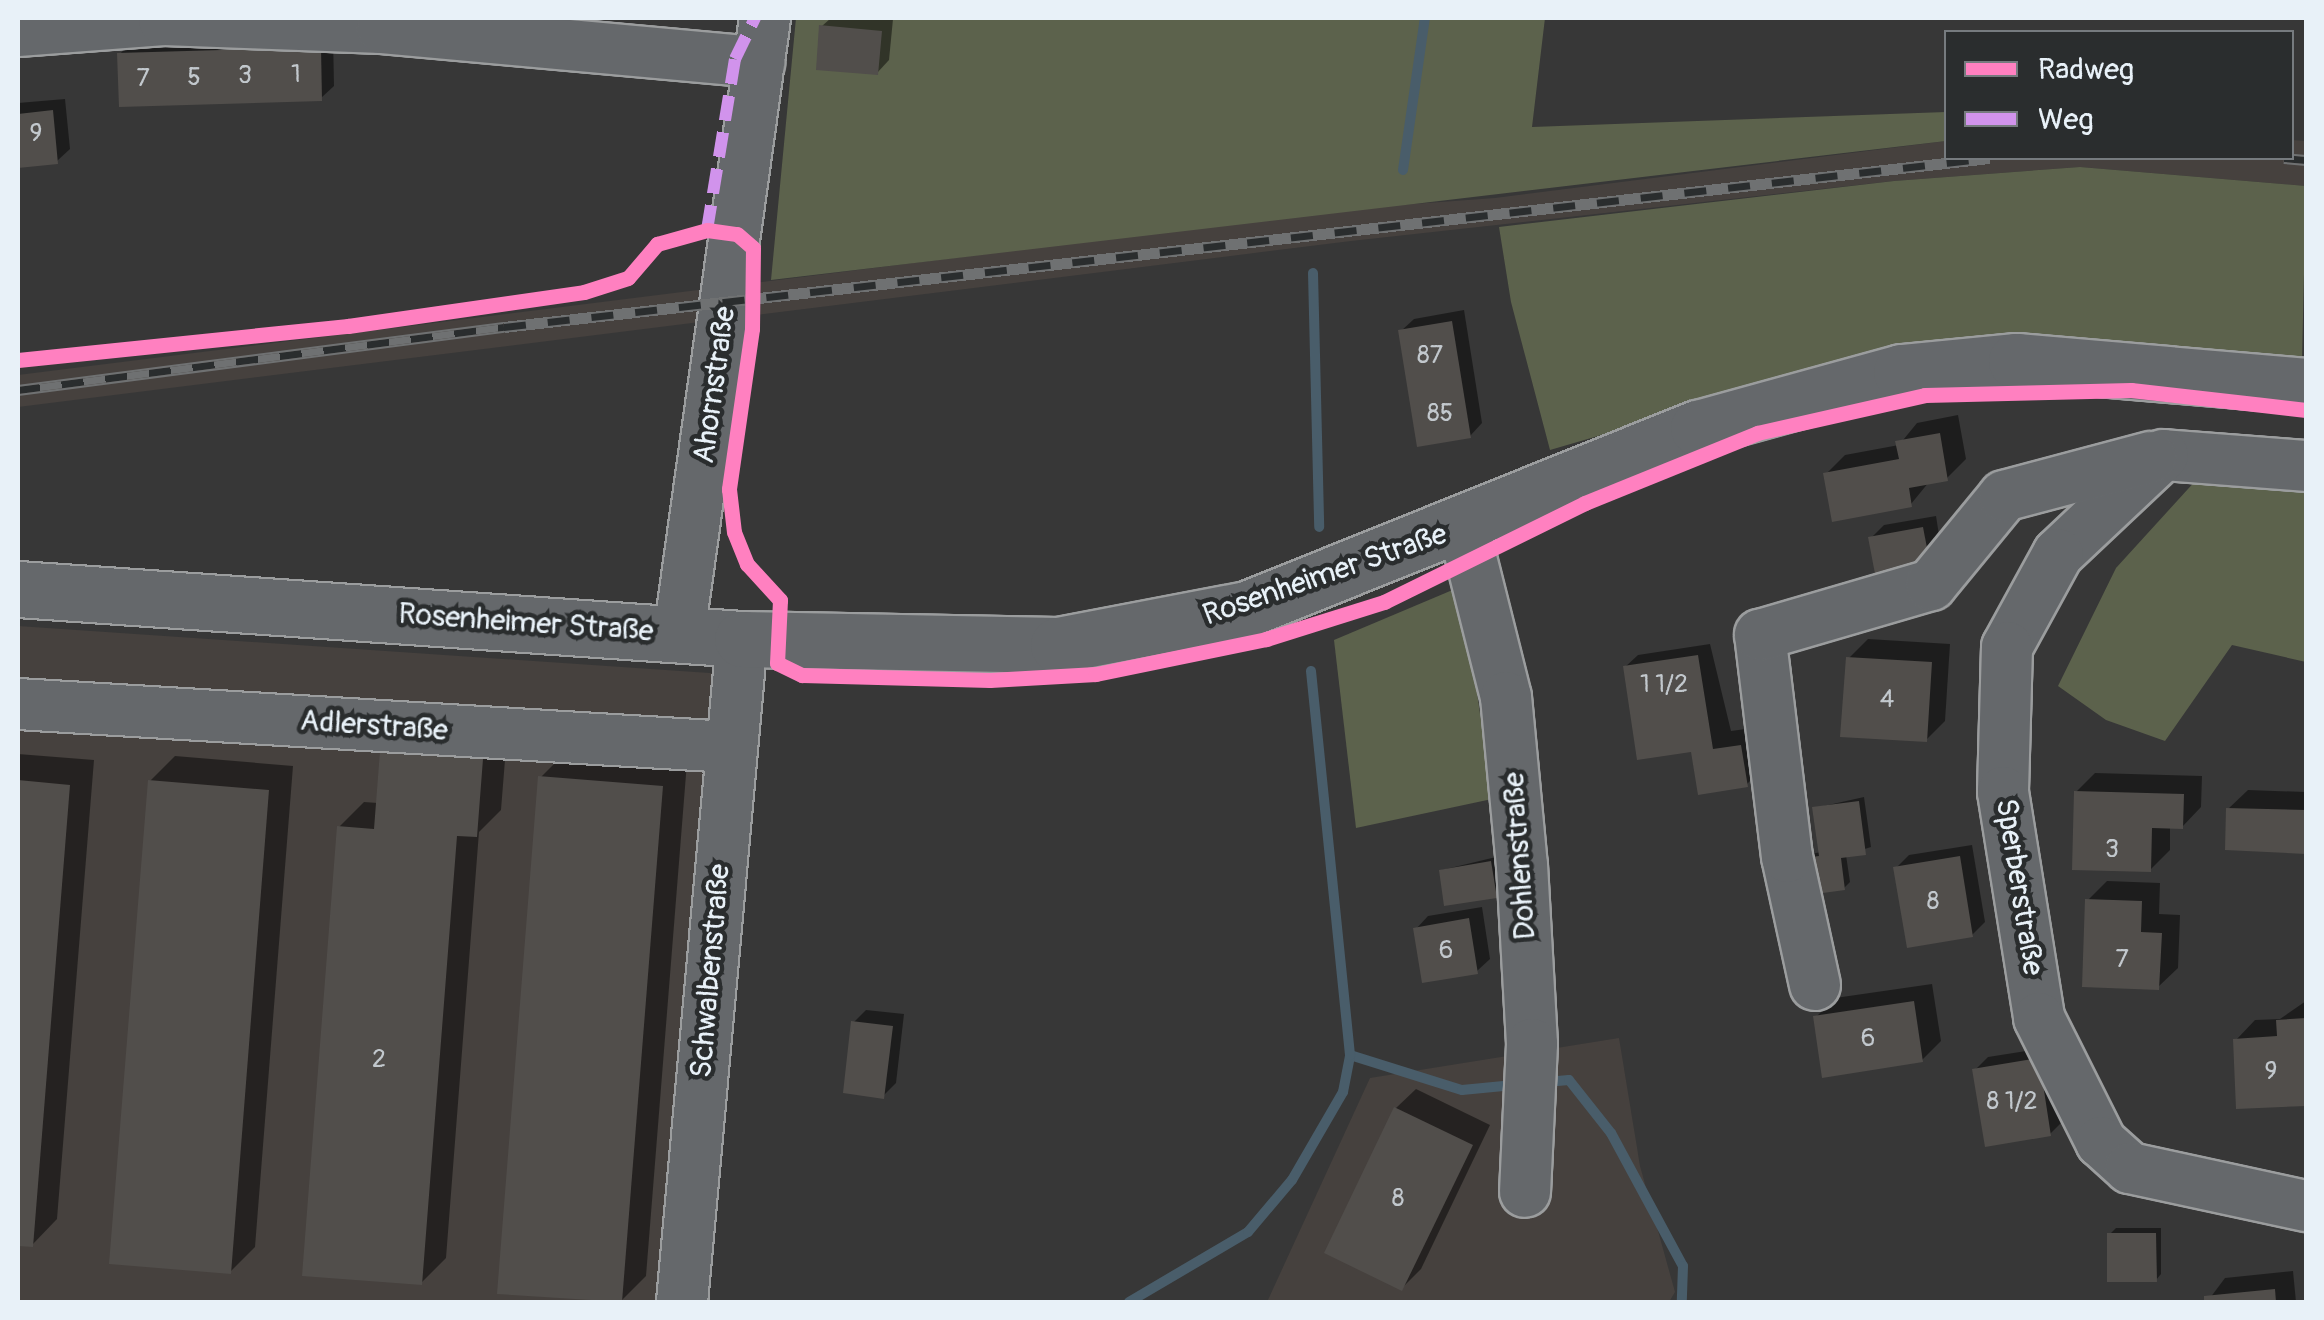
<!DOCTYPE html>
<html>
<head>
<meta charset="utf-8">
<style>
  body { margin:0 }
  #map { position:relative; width:2324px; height:1320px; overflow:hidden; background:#373737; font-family:Pangolin,sans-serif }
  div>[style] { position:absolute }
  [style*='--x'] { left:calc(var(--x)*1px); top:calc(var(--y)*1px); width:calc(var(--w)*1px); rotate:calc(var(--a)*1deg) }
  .built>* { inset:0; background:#46413e }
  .green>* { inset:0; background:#5c624c }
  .shadow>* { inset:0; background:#0007 }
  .stream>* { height:10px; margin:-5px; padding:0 5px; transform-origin:5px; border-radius:5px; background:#495d6a }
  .building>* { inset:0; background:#514e4b }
  .roads { filter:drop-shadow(2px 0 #9b9d9e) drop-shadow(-2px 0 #9b9d9e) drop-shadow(0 2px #9b9d9e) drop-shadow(0 -2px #9b9d9e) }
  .minor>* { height:50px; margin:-25px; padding:0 25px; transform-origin:25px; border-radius:25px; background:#65686b }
  .major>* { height:55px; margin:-27.5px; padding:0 27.5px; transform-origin:27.5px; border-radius:27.5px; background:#65686b }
  .rail>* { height:11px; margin-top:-5.5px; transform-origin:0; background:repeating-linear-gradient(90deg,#2a2d2e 0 22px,#6f7172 0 44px); box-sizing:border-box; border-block:2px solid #6f7172 }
  .quiet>* { height:12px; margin-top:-6px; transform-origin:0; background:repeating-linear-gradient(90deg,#d193ec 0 25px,transparent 0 37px) }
  .cycleway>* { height:15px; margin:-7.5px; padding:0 7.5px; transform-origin:7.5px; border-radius:7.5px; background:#ff80c0 }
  span { translate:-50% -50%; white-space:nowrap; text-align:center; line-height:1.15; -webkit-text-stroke:9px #2a2d2e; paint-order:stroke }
  .number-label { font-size:25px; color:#c2c8cd }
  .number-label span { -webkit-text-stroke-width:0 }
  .street-label { font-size:30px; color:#e8f1f8 }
  .frame { position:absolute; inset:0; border:20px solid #e8f1f8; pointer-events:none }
  .legend { position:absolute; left:1944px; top:30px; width:350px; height:130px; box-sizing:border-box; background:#2a2d2e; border:2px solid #767b7f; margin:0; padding:12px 18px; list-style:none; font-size:30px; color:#e8f1f8 }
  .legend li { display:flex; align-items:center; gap:20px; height:50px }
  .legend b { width:50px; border:2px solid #767b7f }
</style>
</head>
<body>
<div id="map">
  <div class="built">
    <i style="clip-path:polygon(2292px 140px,2306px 141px,2306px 186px,2080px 167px,1894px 181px,1351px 241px,18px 407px,18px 375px,1345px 209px,1495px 198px,1946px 141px,1946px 158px,2292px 158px)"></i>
    <i style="clip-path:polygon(18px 626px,739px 675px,679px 1302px,18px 1302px)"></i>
    <i style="clip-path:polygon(1619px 1038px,1640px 1166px,1675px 1292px,1669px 1302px,1267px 1302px,1370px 1078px)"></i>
  </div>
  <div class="green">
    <i style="clip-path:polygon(796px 18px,1545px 18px,1532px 127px,1946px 112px,1946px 141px,771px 280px)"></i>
    <i style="clip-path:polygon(2080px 167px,2306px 186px,2302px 361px,1646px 422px,1550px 450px,1511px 302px,1499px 227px,1894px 181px)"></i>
    <i style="clip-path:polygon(2198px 478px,2306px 487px,2306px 662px,2232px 645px,2165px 741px,2106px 720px,2058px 686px,2116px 568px)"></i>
    <i style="clip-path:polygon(1462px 586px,1492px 799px,1356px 828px,1334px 640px)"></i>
  </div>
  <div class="shadow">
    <i style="clip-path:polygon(831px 18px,893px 19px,889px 60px,877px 73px,822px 26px)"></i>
    <i style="clip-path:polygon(333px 36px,334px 86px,321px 98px,120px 54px,132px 41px)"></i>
    <i style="clip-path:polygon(65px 99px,70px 149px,57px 161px,18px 165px,18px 103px)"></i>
    <i style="clip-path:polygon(1464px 310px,1482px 423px,1470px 436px,1401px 331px,1414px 319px)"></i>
    <i style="clip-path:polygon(1958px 415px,1966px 459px,1947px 478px,1929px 482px,1911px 504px,1826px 474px,1845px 455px,1899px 445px,1917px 423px)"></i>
    <i style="clip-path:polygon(1936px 516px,1942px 554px,1871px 538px,1884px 525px)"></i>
    <i style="clip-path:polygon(1868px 639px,1950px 644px,1945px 721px,1926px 740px,1849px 658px)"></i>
    <i style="clip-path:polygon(1710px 644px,1731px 731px,1760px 727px,1766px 765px,1746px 785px,1693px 749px,1625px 667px,1638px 655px)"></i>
    <i style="clip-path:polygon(408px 727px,507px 735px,501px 810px,479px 832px,446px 1258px,421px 1283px,339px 827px,364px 802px,378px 803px,382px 752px)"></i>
    <i style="clip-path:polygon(566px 752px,687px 762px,646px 1276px,621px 1301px,541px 777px)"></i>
    <i style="clip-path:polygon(18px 754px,94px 760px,57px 1219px,32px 1245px,18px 1243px)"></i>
    <i style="clip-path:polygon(175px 756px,293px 766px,255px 1247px,230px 1272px,150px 781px)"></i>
    <i style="clip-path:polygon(2095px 773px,2202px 776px,2201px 807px,2182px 827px,2170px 826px,2170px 850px,2150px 870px,2076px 792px)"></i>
    <i style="clip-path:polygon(2248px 790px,2306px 792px,2306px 851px,2228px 809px)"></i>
    <i style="clip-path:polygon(1864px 797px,1871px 847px,1846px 855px,1850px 882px,1844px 888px,1810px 892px,1811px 854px,1821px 852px,1815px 808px)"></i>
    <i style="clip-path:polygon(1972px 845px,1985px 922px,1972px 935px,1896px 868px,1909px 855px)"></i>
    <i style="clip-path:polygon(1496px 857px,1501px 890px,1495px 896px,1442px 870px)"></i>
    <i style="clip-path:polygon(2107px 881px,2160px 883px,2159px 914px,2180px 915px,2178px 968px,2158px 987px,2088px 900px)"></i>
    <i style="clip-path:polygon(1482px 907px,1490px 959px,1477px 971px,1416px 929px,1428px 916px)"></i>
    <i style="clip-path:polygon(1932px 984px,1941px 1041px,1922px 1060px,1816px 1017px,1835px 998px)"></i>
    <i style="clip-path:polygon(2306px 1001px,2306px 1103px,2238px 1107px,2236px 1040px,2255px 1020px,2280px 1019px)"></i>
    <i style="clip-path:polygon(866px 1010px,904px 1014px,896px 1083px,883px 1096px,854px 1022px)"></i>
    <i style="clip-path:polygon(2051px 1047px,2063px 1121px,2050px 1134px,1975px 1070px,1988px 1057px)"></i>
    <i style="clip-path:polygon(1416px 1089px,1490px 1125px,1421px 1269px,1402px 1288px,1396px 1108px)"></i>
    <i style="clip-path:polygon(2116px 1228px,2161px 1228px,2161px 1274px,2156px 1280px,2110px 1234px)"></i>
    <i style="clip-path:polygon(2293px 1271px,2296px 1302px,2207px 1302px,2225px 1278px)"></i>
  </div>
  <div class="stream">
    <i style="--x:1403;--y:170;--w:154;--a:-81.8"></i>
    <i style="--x:1313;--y:273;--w:254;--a:88.6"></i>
    <i style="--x:1350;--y:1055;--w:117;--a:17.4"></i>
    <i style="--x:1462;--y:1090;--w:52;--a:-5.5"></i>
    <i style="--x:1546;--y:1082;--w:23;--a:-5"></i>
    <i style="--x:1569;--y:1080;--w:68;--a:51.6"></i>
    <i style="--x:1611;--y:1133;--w:151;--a:61.6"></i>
    <i style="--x:1683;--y:1266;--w:36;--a:92"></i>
    <i style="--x:1129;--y:1302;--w:138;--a:-30.5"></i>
    <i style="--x:1248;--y:1232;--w:68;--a:-49.8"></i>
    <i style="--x:1292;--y:1180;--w:102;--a:-59.9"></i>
    <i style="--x:1343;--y:1092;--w:38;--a:-79"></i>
    <i style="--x:1350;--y:1055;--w:386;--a:-95.8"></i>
  </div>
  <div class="building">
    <i style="clip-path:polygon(819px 25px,882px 31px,878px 75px,816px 70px)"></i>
    <i style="clip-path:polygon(321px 47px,322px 101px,119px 107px,117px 53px)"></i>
    <i style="clip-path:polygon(53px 110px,58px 164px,18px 168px,18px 114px)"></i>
    <i style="clip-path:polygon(1452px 321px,1471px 438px,1417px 447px,1398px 330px)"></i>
    <i style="clip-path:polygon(1940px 433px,1948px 481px,1909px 488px,1912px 507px,1832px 522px,1823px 473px,1899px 459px,1895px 441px)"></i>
    <i style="clip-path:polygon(1923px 527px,1931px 569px,1876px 579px,1868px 537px)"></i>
    <i style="clip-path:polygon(1698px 655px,1713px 749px,1741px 745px,1748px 787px,1698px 795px,1691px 752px,1637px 760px,1623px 666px)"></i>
    <i style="clip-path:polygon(1846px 657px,1932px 662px,1927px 742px,1840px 737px)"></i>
    <i style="clip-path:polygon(380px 751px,483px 759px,477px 837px,457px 836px,422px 1285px,302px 1276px,337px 826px,374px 829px)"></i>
    <i style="clip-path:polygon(538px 776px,663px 786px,622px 1302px,497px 1294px)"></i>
    <i style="clip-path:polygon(18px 780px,70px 785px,33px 1247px,18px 1246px)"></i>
    <i style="clip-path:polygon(148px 780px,269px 790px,231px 1274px,109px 1264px)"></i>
    <i style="clip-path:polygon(2074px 791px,2184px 794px,2183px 829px,2152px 828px,2151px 872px,2072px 870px)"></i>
    <i style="clip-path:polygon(1859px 801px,1866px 855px,1841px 858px,1845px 890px,1808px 895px,1803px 858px,1819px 856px,1812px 807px)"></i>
    <i style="clip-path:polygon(2226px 808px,2306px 810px,2306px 854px,2225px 850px)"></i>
    <i style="clip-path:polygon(1960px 856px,1973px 937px,1907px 948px,1893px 867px)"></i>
    <i style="clip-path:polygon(1491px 861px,1497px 898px,1444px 906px,1439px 870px)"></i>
    <i style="clip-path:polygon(2085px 899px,2142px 901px,2141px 932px,2162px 933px,2159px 990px,2082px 987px)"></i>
    <i style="clip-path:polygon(1469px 918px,1478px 974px,1422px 983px,1413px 928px)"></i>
    <i style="clip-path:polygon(1914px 1001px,1923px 1062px,1822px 1078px,1813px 1016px)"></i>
    <i style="clip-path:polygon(2306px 1018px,2306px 1106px,2236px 1109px,2233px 1039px,2277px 1036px,2276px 1020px)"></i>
    <i style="clip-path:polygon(851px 1021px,893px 1026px,884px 1099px,843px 1093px)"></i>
    <i style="clip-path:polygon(2039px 1058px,2051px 1136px,1985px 1147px,1972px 1069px)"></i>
    <i style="clip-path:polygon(1394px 1107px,1473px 1145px,1402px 1291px,1324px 1253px)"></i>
    <i style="clip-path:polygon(2107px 1233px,2156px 1233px,2157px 1282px,2107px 1282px)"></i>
    <i style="clip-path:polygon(2275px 1289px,2276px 1302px,2204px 1302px,2204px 1296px)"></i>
  </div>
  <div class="roads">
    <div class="minor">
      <i style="--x:18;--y:31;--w:146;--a:-4.3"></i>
      <i style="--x:164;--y:20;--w:218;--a:2.1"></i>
      <i style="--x:382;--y:28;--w:379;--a:5.2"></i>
      <i style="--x:2306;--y:466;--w:143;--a:-175.6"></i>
      <i style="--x:2163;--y:455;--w:144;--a:136.7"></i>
      <i style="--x:2058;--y:554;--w:106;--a:118.7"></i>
      <i style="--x:2007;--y:647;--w:145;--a:91.6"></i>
      <i style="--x:2003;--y:792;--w:229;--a:80.9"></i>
      <i style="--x:2039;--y:1018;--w:139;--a:63.4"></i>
      <i style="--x:2101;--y:1142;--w:39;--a:42"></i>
      <i style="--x:2130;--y:1168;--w:180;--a:12.2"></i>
      <i style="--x:1463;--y:526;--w:176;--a:75.9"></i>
      <i style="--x:1506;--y:697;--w:169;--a:84.6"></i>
      <i style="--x:1522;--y:865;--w:179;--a:86.8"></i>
      <i style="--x:1532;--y:1044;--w:148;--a:92.7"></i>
      <i style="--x:679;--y:634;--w:622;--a:-82.05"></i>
      <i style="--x:18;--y:704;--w:713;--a:3.46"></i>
      <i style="--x:1815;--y:985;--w:131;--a:-102.3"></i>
      <i style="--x:1787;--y:857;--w:224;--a:-96.9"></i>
      <i style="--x:1760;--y:635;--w:178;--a:-16.3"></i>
      <i style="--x:1931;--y:585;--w:115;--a:-50.6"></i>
      <i style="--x:2004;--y:496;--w:152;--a:-14.9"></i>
      <i style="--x:682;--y:1302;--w:666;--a:-84.83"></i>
    </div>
    <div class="major">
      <i style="--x:18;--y:589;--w:726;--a:3.95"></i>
      <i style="--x:742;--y:639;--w:316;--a:1.1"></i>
      <i style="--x:1058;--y:645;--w:192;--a:-10.8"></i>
      <i style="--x:1247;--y:609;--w:486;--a:-21.9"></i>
      <i style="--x:1698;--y:428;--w:211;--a:-15.4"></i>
      <i style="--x:1901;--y:372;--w:116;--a:-5.5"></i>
      <i style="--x:2016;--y:361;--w:291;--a:4.9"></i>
    </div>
  </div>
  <div class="rail">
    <i style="--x:2284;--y:158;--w:22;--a:5"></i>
    <i style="--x:18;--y:390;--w:490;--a:-7.4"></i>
    <i style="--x:504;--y:327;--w:1495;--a:-6.49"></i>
  </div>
  <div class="quiet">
    <i style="--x:707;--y:230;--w:173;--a:-80.7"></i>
    <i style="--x:735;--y:59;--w:46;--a:-64"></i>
  </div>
  <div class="cycleway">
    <i style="--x:18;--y:360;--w:332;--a:-5.9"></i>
    <i style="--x:348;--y:326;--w:238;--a:-8.2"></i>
    <i style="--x:584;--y:292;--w:46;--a:-17.7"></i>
    <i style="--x:628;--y:278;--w:45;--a:-49.5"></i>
    <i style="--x:657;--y:244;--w:52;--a:-15.6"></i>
    <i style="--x:707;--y:230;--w:30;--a:8"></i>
    <i style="--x:737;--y:234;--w:21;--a:41"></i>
    <i style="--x:753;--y:248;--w:81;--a:90.7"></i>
    <i style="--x:752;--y:329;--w:162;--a:98.2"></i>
    <i style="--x:729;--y:489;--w:43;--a:83.4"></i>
    <i style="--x:734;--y:532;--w:35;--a:68"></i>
    <i style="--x:747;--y:564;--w:49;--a:47.5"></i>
    <i style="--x:780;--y:600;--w:63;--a:92.7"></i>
    <i style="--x:777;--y:663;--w:28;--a:26"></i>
    <i style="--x:802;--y:675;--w:188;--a:1.5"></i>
    <i style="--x:990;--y:680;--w:106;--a:-3.2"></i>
    <i style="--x:1096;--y:674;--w:174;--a:-11.6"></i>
    <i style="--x:1266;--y:639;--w:124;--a:-17.4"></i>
    <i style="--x:1384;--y:602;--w:224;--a:-26.2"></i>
    <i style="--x:1585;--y:503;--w:186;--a:-22.1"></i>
    <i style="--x:1757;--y:433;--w:172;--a:-12.7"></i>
    <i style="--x:1925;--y:395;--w:206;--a:-1.4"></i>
    <i style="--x:2131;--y:390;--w:176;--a:6.5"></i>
  </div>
  <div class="number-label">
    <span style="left:296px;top:75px">1</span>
    <span style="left:245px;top:76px">3</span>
    <span style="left:194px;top:78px">5</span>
    <span style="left:143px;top:79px">7</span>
    <span style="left:36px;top:134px">9</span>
    <span style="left:1430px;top:356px">87</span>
    <span style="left:1440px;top:414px">85</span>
    <span style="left:1664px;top:685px">1 1/2</span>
    <span style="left:1887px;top:700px">4</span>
    <span style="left:2112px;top:850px">3</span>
    <span style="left:1933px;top:902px">8</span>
    <span style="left:1446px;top:951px">6</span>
    <span style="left:2122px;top:960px">7</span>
    <span style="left:1868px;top:1039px">6</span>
    <span style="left:379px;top:1060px">2</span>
    <span style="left:2271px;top:1072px">9</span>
    <span style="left:2012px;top:1102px">8 1/2</span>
    <span style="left:1398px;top:1199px">8</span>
  </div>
  <div class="street-label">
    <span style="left:715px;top:385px;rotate:-82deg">Ahornstraße</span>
    <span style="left:1325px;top:575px;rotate:-19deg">Rosenheimer Straße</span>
    <span style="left:526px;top:623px;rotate:4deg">Rosenheimer Straße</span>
    <span style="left:374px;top:726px;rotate:4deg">Adlerstraße</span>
    <span style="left:1520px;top:856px;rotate:-94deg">Dohlenstraße</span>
    <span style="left:2019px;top:887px;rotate:81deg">Sperberstraße</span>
    <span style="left:711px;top:971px;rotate:-85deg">Schwalbenstraße</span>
  </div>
  <div class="frame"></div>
  <ul class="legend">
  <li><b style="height:12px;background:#ff80c0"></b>Radweg</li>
  <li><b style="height:12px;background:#d193ec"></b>Weg</li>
  </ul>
</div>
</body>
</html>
